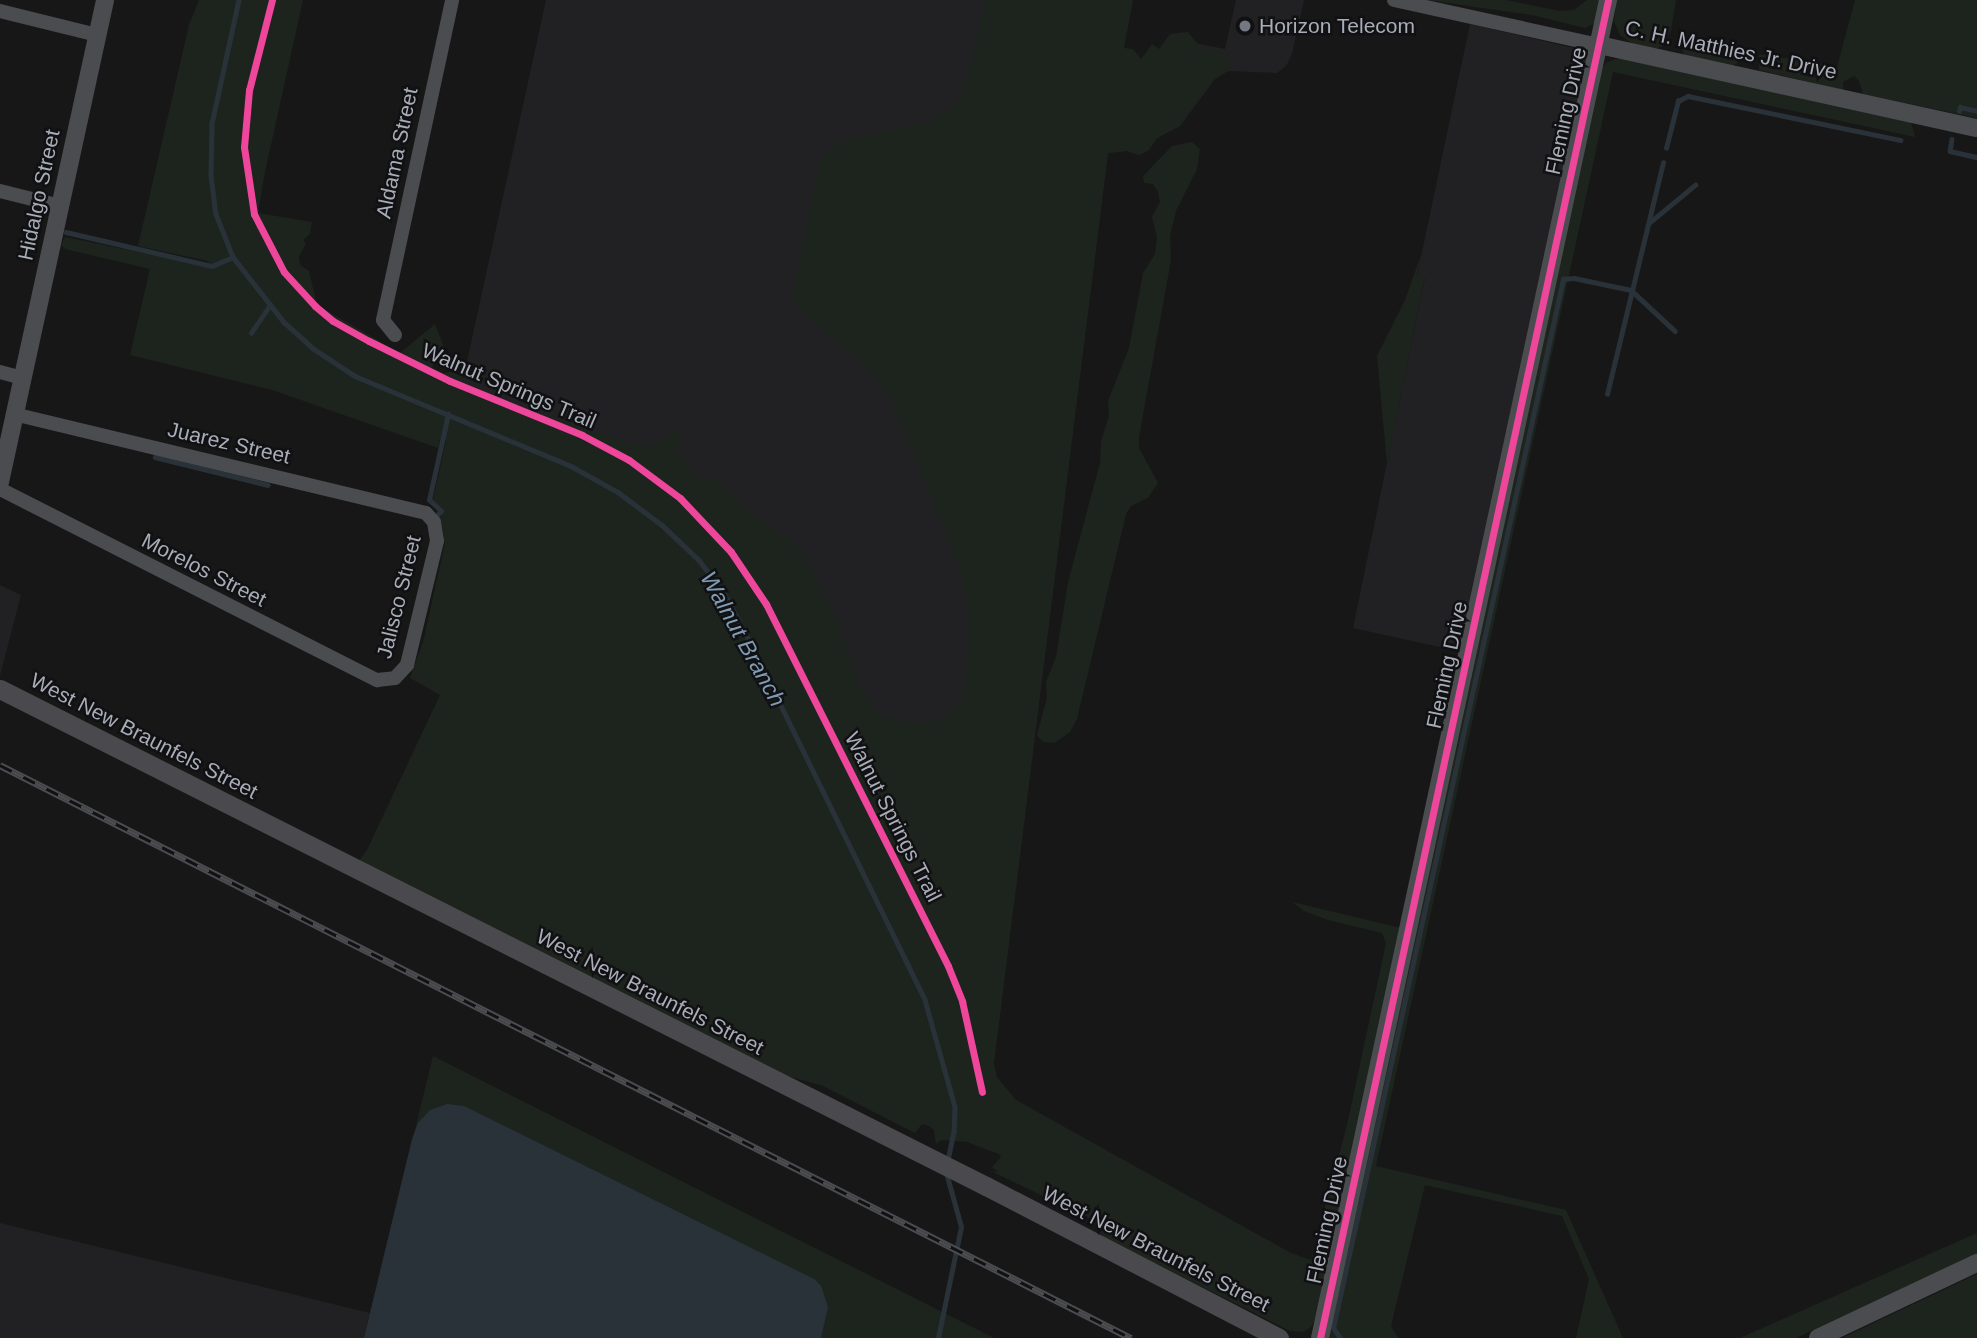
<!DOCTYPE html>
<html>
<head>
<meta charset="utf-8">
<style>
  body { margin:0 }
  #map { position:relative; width:1977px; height:1338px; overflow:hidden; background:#171717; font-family:Arial,sans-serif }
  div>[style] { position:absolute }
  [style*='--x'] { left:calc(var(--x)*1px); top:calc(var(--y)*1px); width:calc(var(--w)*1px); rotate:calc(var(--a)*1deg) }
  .built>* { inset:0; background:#212123 }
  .green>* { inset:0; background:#1d241e }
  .water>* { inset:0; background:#2a3239 }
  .stream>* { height:4.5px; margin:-2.25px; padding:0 2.25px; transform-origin:2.25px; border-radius:2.25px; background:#2a3239 }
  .minor>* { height:14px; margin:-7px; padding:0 7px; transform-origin:7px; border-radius:7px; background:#4b4c50 }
  .tertiary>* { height:18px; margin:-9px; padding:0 9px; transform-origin:9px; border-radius:9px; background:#4b4c50 }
  .secondary>* { height:19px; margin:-9.5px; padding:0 9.5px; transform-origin:9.5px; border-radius:9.5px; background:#4a4a4e }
  .rail>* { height:7px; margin-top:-3.5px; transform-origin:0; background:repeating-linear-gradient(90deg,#111113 0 13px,#4b4c4f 0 26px); box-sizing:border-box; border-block:2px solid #4b4c4f }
  .cycleway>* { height:7px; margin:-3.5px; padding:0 3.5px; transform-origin:3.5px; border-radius:3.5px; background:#ed469a }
  .dots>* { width:19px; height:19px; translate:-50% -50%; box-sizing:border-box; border:4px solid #111113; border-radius:50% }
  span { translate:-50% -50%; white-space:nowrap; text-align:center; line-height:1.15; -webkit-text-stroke:5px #111113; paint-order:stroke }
  .poi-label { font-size:21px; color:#a8adb8 }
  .left { translate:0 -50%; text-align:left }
  .street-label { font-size:21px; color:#a8adb8 }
  .water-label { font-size:23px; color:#7f9bb3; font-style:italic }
</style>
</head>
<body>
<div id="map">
  <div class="built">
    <i style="clip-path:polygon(546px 0,1133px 0,1121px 61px,1178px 74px,1186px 41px,1225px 49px,1236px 0,1304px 0,1292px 54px,1286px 66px,1277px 73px,1229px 71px,1218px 75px,1180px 126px,1157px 138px,1149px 150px,1139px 155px,1127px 151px,1108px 153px,1031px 758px,867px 738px,462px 384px)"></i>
    <i style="clip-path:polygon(1470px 24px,1586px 51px,1590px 59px,1462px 652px,1353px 628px,1425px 278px,1417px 276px)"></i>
    <i style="clip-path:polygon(0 585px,21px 595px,0 676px)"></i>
    <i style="clip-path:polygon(0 1223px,370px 1313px,364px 1338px,0 1338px)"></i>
  </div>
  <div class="green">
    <i style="clip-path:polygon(199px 0,303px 0,265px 172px,258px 213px,312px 222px,310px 234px,303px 240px,306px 244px,299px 256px,300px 265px,309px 271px,317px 305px,400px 353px,435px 324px,443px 345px,432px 368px,444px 373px,465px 369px,462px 385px,627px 443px,649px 446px,675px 432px,681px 435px,678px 456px,688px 463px,695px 476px,704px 481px,713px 477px,752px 515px,784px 535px,803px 554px,840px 627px,859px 684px,873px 710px,889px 718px,921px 725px,939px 719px,954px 709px,963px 697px,970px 648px,970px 612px,962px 576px,949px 541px,890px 398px,865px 365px,803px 314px,794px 301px,793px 287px,820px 162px,838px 142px,928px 121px,951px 109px,959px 100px,968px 76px,986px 0,1133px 0,1124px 48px,1133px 49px,1141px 59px,1152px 44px,1159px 49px,1170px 34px,1188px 32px,1197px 43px,1197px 54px,1210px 47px,1226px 54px,1233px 62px,1228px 71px,1210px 82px,1180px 126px,1157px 138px,1149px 150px,1139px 155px,1127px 151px,1108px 153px,994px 1064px,997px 1077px,1016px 1100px,1291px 1253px,1311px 1260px,1347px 1125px,1386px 943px,1382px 933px,1328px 920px,1304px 911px,1292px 902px,1401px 928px,1317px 1315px,1311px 1327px,1303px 1332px,1290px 1331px,1103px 1237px,1091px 1219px,991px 1171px,998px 1172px,992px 1167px,1001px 1157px,999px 1154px,967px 1142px,941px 1140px,936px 1144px,934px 1130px,927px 1125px,922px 1124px,915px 1133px,823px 1086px,788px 1076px,358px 862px,367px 850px,440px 695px,410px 678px,423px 642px,445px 543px,440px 517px,444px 510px,433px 500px,446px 441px,440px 439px,438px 448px,272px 390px,130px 355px,150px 269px,65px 249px,61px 245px,65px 237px,212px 267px,208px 261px,138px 246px,189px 25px)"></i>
    <i style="clip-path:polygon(1427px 0,1506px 0,1560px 11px,1574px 10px,1587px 0,1600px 0,1595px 23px,1585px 28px,1532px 15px)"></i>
    <i style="clip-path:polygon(1617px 0,1676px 0,1671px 30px,1662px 46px,1655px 49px,1633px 44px,1620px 35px,1614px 21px)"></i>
    <i style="clip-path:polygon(1855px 0,1977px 0,1977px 118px,1863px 94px,1859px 81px,1854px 76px,1843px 82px,1843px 90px,1759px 70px,1759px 55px,1766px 55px,1823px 64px,1836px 71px)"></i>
    <i style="clip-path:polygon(1686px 39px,1709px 41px,1737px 49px,1743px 52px,1741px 60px,1732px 66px,1684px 55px,1681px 45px)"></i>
    <i style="clip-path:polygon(1619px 58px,1911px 122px,1915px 137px,1613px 72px,1376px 1166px,1566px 1210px,1623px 1338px,1576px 1338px,1589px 1279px,1562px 1216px,1425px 1185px,1391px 1326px,1398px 1338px,1330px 1338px,1329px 1331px,1336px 1329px,1331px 1323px,1601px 70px,1607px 62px)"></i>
    <i style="clip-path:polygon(1192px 142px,1200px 149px,1197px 169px,1176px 211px,1170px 236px,1171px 260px,1139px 437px,1139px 448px,1158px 483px,1148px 498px,1131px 506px,1126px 514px,1077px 719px,1070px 732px,1055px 743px,1043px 742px,1037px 735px,1047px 698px,1046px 682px,1056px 657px,1068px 582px,1100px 463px,1101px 442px,1109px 415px,1108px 401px,1129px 348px,1143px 273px,1155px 254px,1157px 238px,1152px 217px,1160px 202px,1158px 192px,1153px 184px,1144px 183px,1143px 176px,1172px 146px)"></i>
    <i style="clip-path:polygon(1422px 252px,1417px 275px,1425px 277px,1387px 464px,1377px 356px,1405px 300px)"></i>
    <i style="clip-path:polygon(433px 1056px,994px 1338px,364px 1338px)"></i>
    <i style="clip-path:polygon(1977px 1233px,1977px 1254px,1796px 1338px,1740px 1338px)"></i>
    <i style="clip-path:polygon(1977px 1274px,1977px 1338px,1842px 1338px)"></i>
  </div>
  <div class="water">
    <i style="clip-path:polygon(447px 1104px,464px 1106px,814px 1279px,821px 1286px,828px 1307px,821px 1338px,364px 1338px,412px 1139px,418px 1123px,430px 1110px)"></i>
  </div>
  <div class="stream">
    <i style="--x:239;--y:0;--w:127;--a:102.3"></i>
    <i style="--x:212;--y:124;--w:51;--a:91.1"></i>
    <i style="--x:211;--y:175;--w:39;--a:83"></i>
    <i style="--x:216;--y:214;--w:46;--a:68.4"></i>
    <i style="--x:233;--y:257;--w:83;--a:51.9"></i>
    <i style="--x:284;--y:322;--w:40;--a:42"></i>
    <i style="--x:314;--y:349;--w:49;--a:33.4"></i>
    <i style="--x:355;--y:376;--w:234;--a:22.6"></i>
    <i style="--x:571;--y:466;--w:54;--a:29"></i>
    <i style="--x:618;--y:492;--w:55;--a:36.9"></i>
    <i style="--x:662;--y:525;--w:51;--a:43.4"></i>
    <i style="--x:699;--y:560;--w:41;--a:52.9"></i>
    <i style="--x:724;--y:593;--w:47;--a:61.8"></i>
    <i style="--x:746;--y:634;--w:407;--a:63.9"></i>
    <i style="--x:925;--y:1000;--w:111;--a:74.3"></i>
    <i style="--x:955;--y:1107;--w:25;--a:92"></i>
    <i style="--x:954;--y:1132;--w:30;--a:102"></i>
    <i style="--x:1959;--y:111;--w:4;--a:-76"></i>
    <i style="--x:1960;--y:107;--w:17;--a:13"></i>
    <i style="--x:1952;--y:139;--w:12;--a:99"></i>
    <i style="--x:1950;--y:151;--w:28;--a:13"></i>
    <i style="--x:1666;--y:148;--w:49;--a:-75.7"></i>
    <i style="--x:1678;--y:101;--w:11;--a:-27"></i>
    <i style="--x:1688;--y:96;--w:217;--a:11.7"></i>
    <i style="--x:1649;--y:223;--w:60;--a:-39.6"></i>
    <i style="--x:66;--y:232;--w:150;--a:13.1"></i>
    <i style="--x:212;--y:266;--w:23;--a:-23"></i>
    <i style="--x:251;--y:333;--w:34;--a:-56"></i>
    <i style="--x:1607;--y:394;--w:238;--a:-76.4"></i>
    <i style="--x:155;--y:457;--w:116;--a:13.9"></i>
    <i style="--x:438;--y:514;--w:4;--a:-45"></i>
    <i style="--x:441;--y:511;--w:16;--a:-137"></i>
    <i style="--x:429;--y:500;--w:88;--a:-77.5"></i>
    <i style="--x:938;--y:1338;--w:113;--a:-78.3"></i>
    <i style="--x:961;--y:1227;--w:56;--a:-105.5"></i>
    <i style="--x:1340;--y:1338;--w:12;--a:-125"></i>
    <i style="--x:1333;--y:1328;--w:1074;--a:-77.63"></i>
    <i style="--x:1563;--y:279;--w:11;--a:-5"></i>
    <i style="--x:1574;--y:278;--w:58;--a:11.9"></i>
    <i style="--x:1631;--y:290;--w:60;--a:43"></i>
  </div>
  <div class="minor">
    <i style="--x:1394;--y:0;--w:210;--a:12.4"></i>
    <i style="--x:0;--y:11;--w:100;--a:13.9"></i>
    <i style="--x:0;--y:191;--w:62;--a:14"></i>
    <i style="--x:395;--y:335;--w:19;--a:-129"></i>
    <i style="--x:383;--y:320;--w:327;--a:-77.8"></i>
    <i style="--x:0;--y:372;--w:24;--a:15"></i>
    <i style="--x:0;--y:489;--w:423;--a:26.9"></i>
    <i style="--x:377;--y:680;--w:18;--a:-6"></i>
    <i style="--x:395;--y:678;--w:18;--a:-47"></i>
    <i style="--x:407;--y:665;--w:128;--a:-76.4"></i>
    <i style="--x:437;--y:541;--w:19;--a:-99"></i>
    <i style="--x:434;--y:522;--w:12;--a:-132"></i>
    <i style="--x:426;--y:513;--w:424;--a:-166.5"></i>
  </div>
  <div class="tertiary">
    <i style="--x:1599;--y:45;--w:387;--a:12.4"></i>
    <i style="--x:0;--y:482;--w:493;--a:-77.7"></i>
    <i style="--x:1320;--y:1338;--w:1369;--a:-77.85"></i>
    <i style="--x:1818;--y:1338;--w:176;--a:-25.3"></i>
  </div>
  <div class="secondary">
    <i style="--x:0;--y:689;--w:1104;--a:26.75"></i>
    <i style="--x:986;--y:1186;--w:330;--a:27.4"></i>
  </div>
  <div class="rail">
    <i style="--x:0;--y:765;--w:1268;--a:26.87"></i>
  </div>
  <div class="cycleway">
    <i style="--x:272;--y:0;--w:93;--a:104.3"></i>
    <i style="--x:249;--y:90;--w:57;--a:95"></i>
    <i style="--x:244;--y:147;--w:68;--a:81.5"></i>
    <i style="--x:254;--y:214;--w:65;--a:62.7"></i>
    <i style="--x:284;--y:272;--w:46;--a:47.6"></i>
    <i style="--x:315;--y:306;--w:23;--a:40"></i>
    <i style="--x:333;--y:321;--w:41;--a:29.1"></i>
    <i style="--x:369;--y:341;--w:90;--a:26.3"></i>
    <i style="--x:450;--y:381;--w:143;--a:22.2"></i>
    <i style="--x:582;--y:435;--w:53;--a:28"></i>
    <i style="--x:629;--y:460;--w:64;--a:36.7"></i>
    <i style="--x:680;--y:498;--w:74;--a:46.6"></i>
    <i style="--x:731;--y:552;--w:63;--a:56.1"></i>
    <i style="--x:766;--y:604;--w:405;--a:63.3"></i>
    <i style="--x:948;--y:966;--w:38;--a:68"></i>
    <i style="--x:962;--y:1001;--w:93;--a:77.6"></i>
    <i style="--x:1320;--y:1338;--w:1369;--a:-77.85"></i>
  </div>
  <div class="dots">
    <i style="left:1245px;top:26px;background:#757880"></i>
  </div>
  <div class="poi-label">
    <span class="left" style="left:1259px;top:26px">Horizon Telecom</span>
  </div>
  <div class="street-label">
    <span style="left:1731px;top:50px;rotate:12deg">C. H. Matthies Jr. Drive</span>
    <span style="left:1566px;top:111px;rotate:-78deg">Fleming Drive</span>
    <span style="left:397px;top:153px;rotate:-78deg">Aldama Street</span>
    <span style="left:39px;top:195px;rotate:-78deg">Hidalgo Street</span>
    <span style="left:509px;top:386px;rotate:23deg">Walnut Springs Trail</span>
    <span style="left:229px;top:443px;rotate:13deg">Juarez Street</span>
    <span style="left:204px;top:570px;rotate:27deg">Morelos Street</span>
    <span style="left:399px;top:597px;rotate:-76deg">Jalisco Street</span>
    <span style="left:1447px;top:665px;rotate:-78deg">Fleming Drive</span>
    <span style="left:144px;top:736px;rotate:27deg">West New Braunfels Street</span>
    <span style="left:893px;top:817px;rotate:63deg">Walnut Springs Trail</span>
    <span style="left:650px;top:992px;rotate:27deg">West New Braunfels Street</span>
    <span style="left:1327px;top:1220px;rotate:-78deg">Fleming Drive</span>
    <span style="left:1156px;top:1249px;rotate:27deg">West New Braunfels Street</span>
  </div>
  <div class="water-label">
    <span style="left:743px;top:639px;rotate:61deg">Walnut Branch</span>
  </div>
</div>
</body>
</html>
